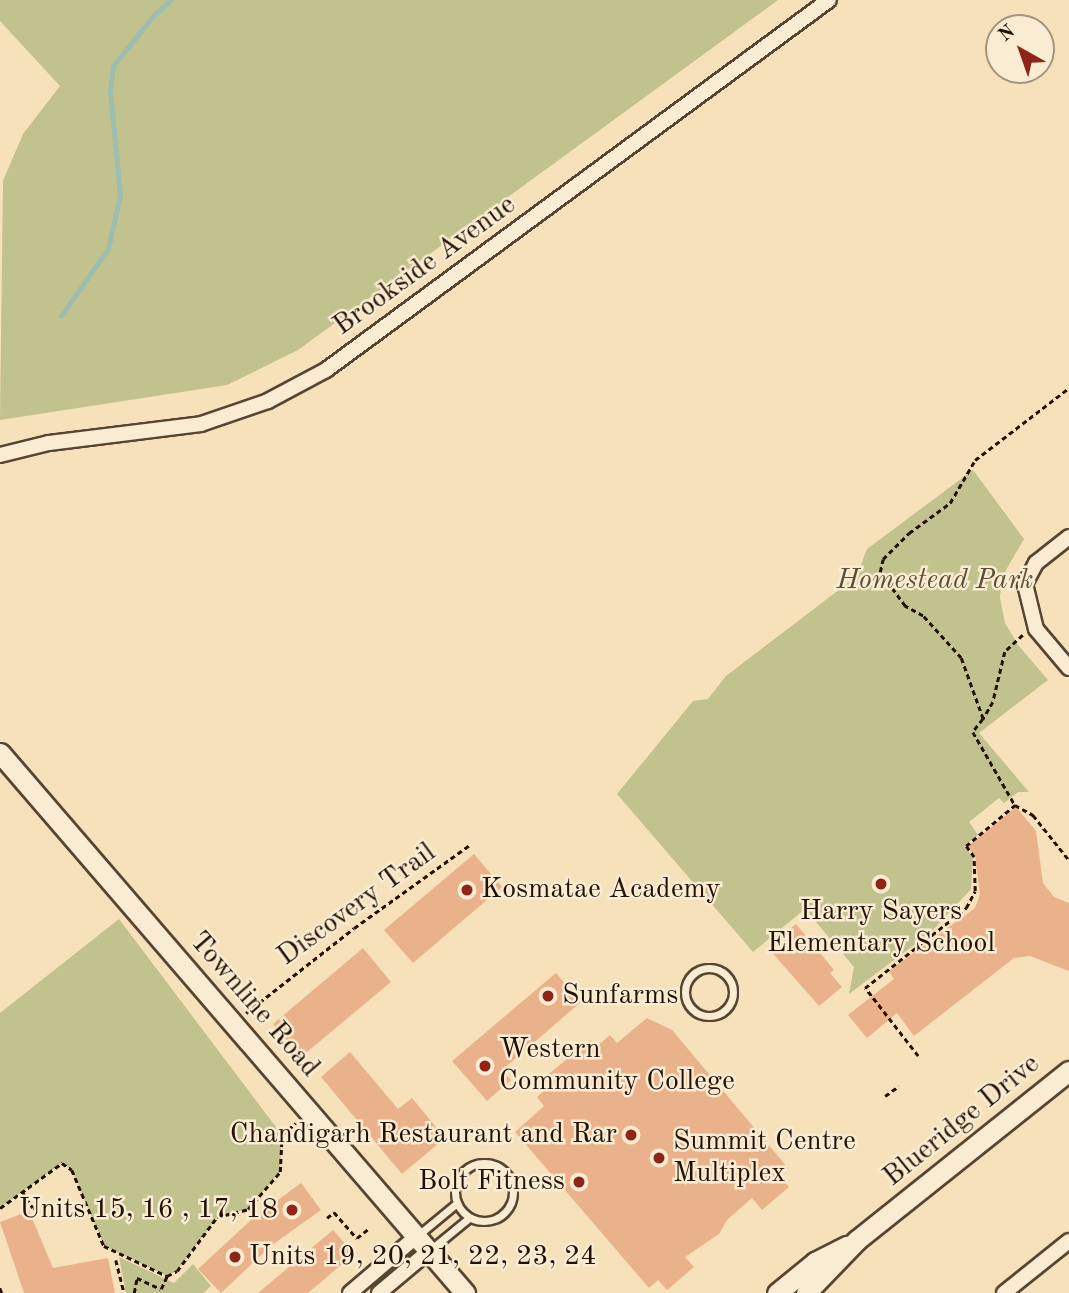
<!DOCTYPE html>
<html>
<head>
<meta charset="utf-8">
<style>
  body { margin:0 }
  #map { position:relative; width:1069px; height:1293px; overflow:hidden; background:#f6e1ba; font-family:"Old Standard TT",serif }
  div>[style] { position:absolute }
  [style*='--x'] { left:calc(var(--x)*1px); top:calc(var(--y)*1px); width:calc(var(--w)*1px); rotate:calc(var(--a)*1deg) }
  .green>* { inset:0; background:#c1c28d }
  .stream>* { height:4.5px; margin:-2.25px; padding:0 2.25px; transform-origin:2.25px; border-radius:2.25px; background:#9dbeae }
  .building>* { inset:0; background:#eab28b }
  .path>* { height:2.5px; margin-top:-1.25px; transform-origin:0; background:repeating-linear-gradient(90deg,#241005 0 5px,transparent 0 8.5px) }
  .roads { filter:drop-shadow(2px 0 #584432) drop-shadow(-2px 0 #584432) drop-shadow(0 2px #584432) drop-shadow(0 -2px #584432) }
  .service>* { height:7px; margin:-3.5px; padding:0 3.5px; transform-origin:3.5px; border-radius:3.5px; background:#f9ecd2 }
  .service>.ring { margin:-3.5px; padding:0; box-sizing:content-box; background:none; border:7px solid #f9ecd2; border-radius:50% }
  .minor>* { height:14px; margin:-7px; padding:0 7px; transform-origin:7px; border-radius:7px; background:#f9ecd2 }
  .tertiary>* { height:19px; margin:-9.5px; padding:0 9.5px; transform-origin:9.5px; border-radius:9.5px; background:#f9ecd2 }
  .dots>* { width:19px; height:19px; translate:-50% -50%; box-sizing:border-box; border:4px solid #f9ecd2; border-radius:50% }
  span { translate:-50% -50%; white-space:nowrap; text-align:center; line-height:1.15; -webkit-text-stroke:5px #f9ecd2; paint-order:stroke }
  .street-label { font-size:28px; color:#241005 }
  .park-label { font-size:28px; color:#5b4e35; font-style:italic }
  .poi-label { font-size:28px; color:#241005 }
  .left { translate:0 -50%; text-align:left }
  .right { translate:-100% -50%; text-align:right }
  .north { position:absolute; left:985px; top:14px; width:70px; height:70px; box-sizing:border-box; background:#f9ecd2; border:2px solid #a49480; border-radius:50%; rotate:320deg; font-size:19px; font-weight:700; line-height:28px; text-align:center; color:#241005 }
  .north::after { content:''; display:block; margin:auto; width:24px; height:32px; background:#8f2418; clip-path:polygon(50% 0,100% 100%,50% 72%,0 100%) }
</style>
</head>
<body>
<div id="map">
  <div class="green">
    <i style="clip-path:polygon(0 0,778px 0,298px 350px,227px 385px,0 420px,3px 181px,23px 134px,60px 86px,0 21px)"></i>
    <i style="clip-path:polygon(973px 470px,1024px 539px,1002px 577px,1000px 598px,1005px 623px,1018px 645px,1048px 680px,979px 733px,1029px 792px,1018px 792px,1004px 803px,999px 798px,969px 822px,978px 835px,964px 846px,973px 857px,971px 889px,931px 932px,849px 994px,854px 967px,805px 909px,753px 952px,617px 794px,693px 701px,708px 699px,726px 676px,857px 576px,867px 549px)"></i>
    <i style="clip-path:polygon(119px 919px,282px 1135px,280px 1172px,248px 1209px,217px 1217px,177px 1271px,167px 1276px,104px 1246px,72px 1170px,62px 1163px,0 1208px,0 1013px)"></i>
    <i style="clip-path:polygon(119px 1257px,174px 1283px,193px 1264px,211px 1286px,203px 1293px,126px 1293px)"></i>
  </div>
  <div class="stream">
    <i style="--x:61;--y:316;--w:82;--a:-55"></i>
    <i style="--x:108;--y:249;--w:55;--a:-77.5"></i>
    <i style="--x:120;--y:195;--w:104;--a:-95.5"></i>
    <i style="--x:110;--y:91;--w:25;--a:-83"></i>
    <i style="--x:113;--y:66;--w:64;--a:-51.3"></i>
    <i style="--x:153;--y:16;--w:24;--a:-42"></i>
  </div>
  <div class="building">
    <i style="clip-path:polygon(1016px 807px,1036px 831px,1043px 883px,1054px 897px,1069px 903px,1069px 971px,1030px 956px,1014px 958px,914px 1036px,897px 1013px,867px 1038px,848px 1015px,894px 979px,889px 971px,975px 908px,980px 894px,975px 856px,967px 847px)"></i>
    <i style="clip-path:polygon(474px 854px,502px 887px,413px 963px,384px 930px)"></i>
    <i style="clip-path:polygon(796px 924px,834px 970px,830px 973px,842px 987px,819px 1006px,768px 948px)"></i>
    <i style="clip-path:polygon(363px 948px,391px 982px,301px 1057px,273px 1024px)"></i>
    <i style="clip-path:polygon(556px 973px,581px 1002px,502px 1070px,511px 1080px,487px 1101px,452px 1061px)"></i>
    <i style="clip-path:polygon(647px 1018px,672px 1030px,788px 1168px,779px 1175px,789px 1187px,762px 1210px,752px 1198px,727px 1220px,719px 1234px,685px 1257px,694px 1267px,667px 1290px,658px 1280px,649px 1288px,515px 1132px,544px 1106px,537px 1097px,550px 1086px,544px 1078px,590px 1040px,596px 1047px,610px 1035px,617px 1043px)"></i>
    <i style="clip-path:polygon(350px 1052px,398px 1109px,412px 1098px,445px 1138px,402px 1174px,321px 1077px)"></i>
    <i style="clip-path:polygon(301px 1183px,321px 1210px,272px 1245px,221px 1293px,198px 1269px,251px 1220px)"></i>
    <i style="clip-path:polygon(29px 1211px,53px 1268px,108px 1258px,115px 1293px,24px 1293px,0 1222px)"></i>
    <i style="clip-path:polygon(333px 1230px,354px 1254px,308px 1293px,258px 1293px)"></i>
  </div>
  <div class="path">
    <i style="--x:1023;--y:635;--w:25;--a:137"></i>
    <i style="--x:1005;--y:652;--w:51;--a:103.5"></i>
    <i style="--x:993;--y:702;--w:20;--a:120"></i>
    <i style="--x:983;--y:719;--w:65;--a:-109.8"></i>
    <i style="--x:961;--y:658;--w:57;--a:-132.1"></i>
    <i style="--x:923;--y:616;--w:21;--a:-151"></i>
    <i style="--x:905;--y:606;--w:42;--a:-126.3"></i>
    <i style="--x:880;--y:572;--w:13;--a:-77"></i>
    <i style="--x:883;--y:559;--w:37;--a:-45"></i>
    <i style="--x:909;--y:533;--w:51;--a:-36.2"></i>
    <i style="--x:950;--y:503;--w:50;--a:-59.8"></i>
    <i style="--x:975;--y:460;--w:118;--a:-37.5"></i>
    <i style="--x:983;--y:719;--w:16;--a:128"></i>
    <i style="--x:973;--y:732;--w:84;--a:60.1"></i>
    <i style="--x:1015;--y:805;--w:21;--a:29"></i>
    <i style="--x:1033;--y:815;--w:58;--a:51.3"></i>
    <i style="--x:246;--y:1013;--w:137;--a:-38.2"></i>
    <i style="--x:354;--y:928;--w:144;--a:-35.7"></i>
    <i style="--x:918;--y:1056;--w:86;--a:-127.9"></i>
    <i style="--x:865;--y:988;--w:129;--a:-38.4"></i>
    <i style="--x:966;--y:908;--w:19;--a:-62"></i>
    <i style="--x:975;--y:891;--w:34;--a:-92"></i>
    <i style="--x:974;--y:857;--w:14;--a:-126"></i>
    <i style="--x:966;--y:846;--w:64;--a:-39.9"></i>
    <i style="--x:885;--y:1096;--w:17;--a:-36"></i>
    <i style="--x:22;--y:1191;--w:20;--a:57"></i>
    <i style="--x:33;--y:1208;--w:7;--a:16"></i>
    <i style="--x:0;--y:1208;--w:77;--a:-36"></i>
    <i style="--x:62;--y:1163;--w:12;--a:35"></i>
    <i style="--x:72;--y:1170;--w:82;--a:67.2"></i>
    <i style="--x:104;--y:1246;--w:70;--a:25.5"></i>
    <i style="--x:167;--y:1276;--w:11;--a:-27"></i>
    <i style="--x:177;--y:1271;--w:67;--a:-53.5"></i>
    <i style="--x:217;--y:1217;--w:32;--a:-14"></i>
    <i style="--x:248;--y:1209;--w:49;--a:-49.1"></i>
    <i style="--x:280;--y:1172;--w:37;--a:-87"></i>
    <i style="--x:282;--y:1135;--w:18;--a:-41"></i>
    <i style="--x:327;--y:1218;--w:9;--a:-41"></i>
    <i style="--x:334;--y:1212;--w:35;--a:49"></i>
    <i style="--x:357;--y:1238;--w:14;--a:-39"></i>
    <i style="--x:116;--y:1260;--w:34;--a:76"></i>
    <i style="--x:0;--y:1288;--w:5;--a:68"></i>
    <i style="--x:134;--y:1293;--w:15;--a:-79"></i>
    <i style="--x:137;--y:1278;--w:26;--a:25"></i>
    <i style="--x:161;--y:1289;--w:14;--a:-65"></i>
  </div>
  <div class="roads">
    <div class="service">
      <i class="ring" style="left:685px;top:968px;width:41px;height:41px"></i>
      <i class="ring" style="left:455px;top:1163px;width:51px;height:51px"></i>
      <i style="--x:417;--y:1236;--w:52;--a:-39.5"></i>
      <i style="--x:430;--y:1250;--w:50;--a:-39.4"></i>
    </div>
    <div class="minor">
      <i style="--x:0;--y:455;--w:50;--a:-13.8"></i>
      <i style="--x:49;--y:443;--w:153;--a:-7.1"></i>
      <i style="--x:201;--y:424;--w:71;--a:-18.9"></i>
      <i style="--x:268;--y:401;--w:66;--a:-28.1"></i>
      <i style="--x:326;--y:370;--w:624;--a:-36.34"></i>
      <i style="--x:1069;--y:537;--w:42;--a:141.8"></i>
      <i style="--x:1036;--y:563;--w:24;--a:118"></i>
      <i style="--x:1025;--y:584;--w:46;--a:76.3"></i>
      <i style="--x:1036;--y:629;--w:51;--a:49.8"></i>
      <i style="--x:350;--y:1293;--w:88;--a:-40.4"></i>
      <i style="--x:379;--y:1293;--w:65;--a:-40"></i>
      <i style="--x:1004;--y:1293;--w:83;--a:-38.7"></i>
    </div>
    <div class="tertiary">
      <i style="--x:0;--y:753;--w:713;--a:49.27"></i>
      <i style="--x:777;--y:1293;--w:49;--a:-39.2"></i>
      <i style="--x:815;--y:1262;--w:36;--a:-27"></i>
      <i style="--x:806;--y:1293;--w:74;--a:-46.1"></i>
      <i style="--x:857;--y:1240;--w:271;--a:-38.6"></i>
    </div>
  </div>
  <div class="dots">
    <i style="left:881px;top:884px;background:#8f2418"></i>
    <i style="left:467px;top:890px;background:#8f2418"></i>
    <i style="left:548px;top:996px;background:#8f2418"></i>
    <i style="left:485px;top:1066px;background:#8f2418"></i>
    <i style="left:631px;top:1135px;background:#8f2418"></i>
    <i style="left:659px;top:1158px;background:#8f2418"></i>
    <i style="left:579px;top:1182px;background:#8f2418"></i>
    <i style="left:292px;top:1210px;background:#8f2418"></i>
    <i style="left:235px;top:1257px;background:#8f2418"></i>
  </div>
  <div class="street-label">
    <span style="left:425px;top:266px;rotate:-36deg">Brookside Avenue</span>
    <span style="left:357px;top:905px;rotate:-36deg">Discovery Trail</span>
    <span style="left:254px;top:1005px;rotate:49deg">Townline Road</span>
    <span style="left:962px;top:1121px;rotate:-39deg">Blueridge Drive</span>
  </div>
  <div class="park-label">
    <span style="left:935px;top:581px">Homestead Park</span>
  </div>
  <div class="poi-label">
    <span class="left" style="left:481px;top:890px">Kosmatae Academy</span>
    <span style="left:881px;top:928px">Harry Sayers<br>Elementary School</span>
    <span class="left" style="left:562px;top:996px">Sunfarms</span>
    <span class="left" style="left:499px;top:1066px">Western<br>Community College</span>
    <span class="right" style="left:617px;top:1135px">Chandigarh Restaurant and Rar</span>
    <span class="left" style="left:673px;top:1158px">Summit Centre<br>Multiplex</span>
    <span class="right" style="left:565px;top:1182px">Bolt Fitness</span>
    <span class="right" style="left:278px;top:1210px">Units 15, 16 , 17, 18</span>
    <span class="left" style="left:249px;top:1257px">Units 19, 20, 21, 22, 23, 24</span>
  </div>
  <div class="north">N</div>
</div>
</body>
</html>
